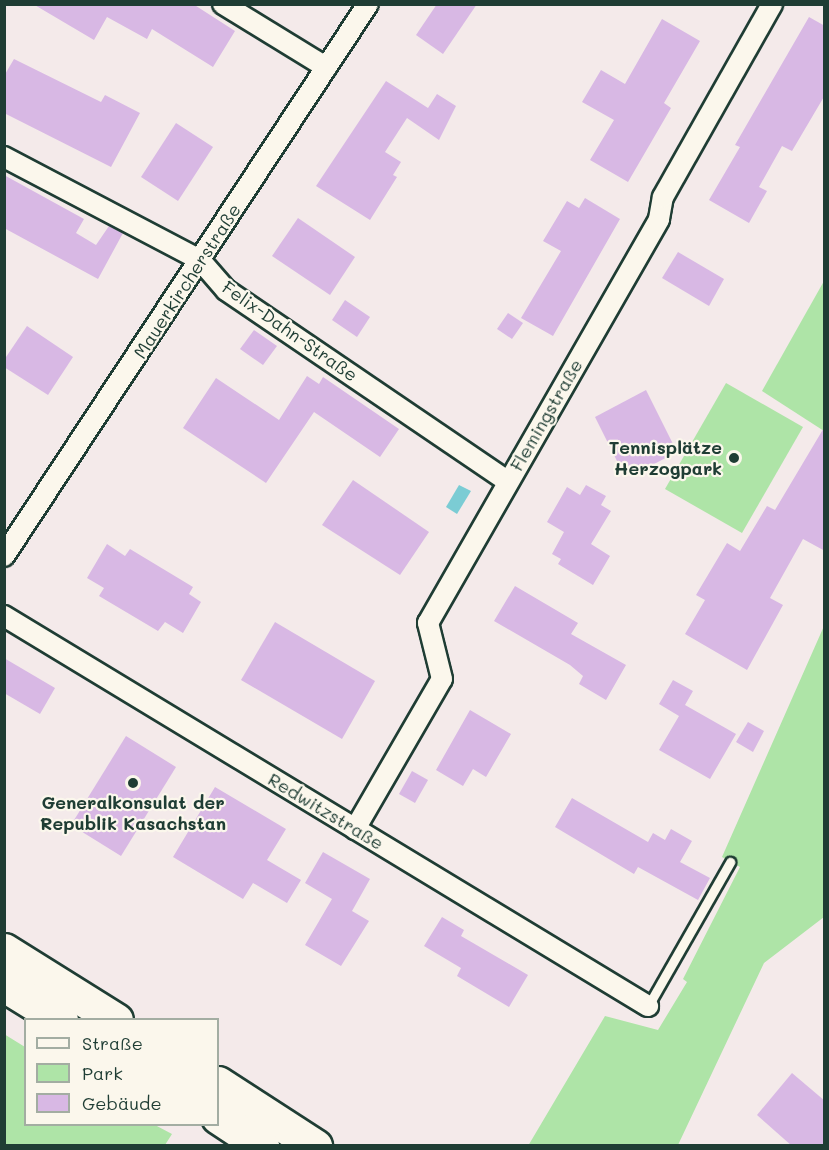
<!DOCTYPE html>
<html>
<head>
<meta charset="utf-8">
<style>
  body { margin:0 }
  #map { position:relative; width:829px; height:1150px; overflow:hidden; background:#f4eaea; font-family:Mali,sans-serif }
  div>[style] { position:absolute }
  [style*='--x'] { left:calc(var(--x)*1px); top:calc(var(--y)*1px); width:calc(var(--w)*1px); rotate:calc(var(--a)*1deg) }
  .green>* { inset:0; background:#aee4a7 }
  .water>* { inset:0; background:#7bccd4 }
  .building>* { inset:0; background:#d8b8e4 }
  .roads { filter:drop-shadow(2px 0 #1f3d34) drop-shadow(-2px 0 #1f3d34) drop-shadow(0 2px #1f3d34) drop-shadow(0 -2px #1f3d34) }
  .service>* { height:9px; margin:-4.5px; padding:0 4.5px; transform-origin:4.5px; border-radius:4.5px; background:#fbf7ec }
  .minor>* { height:20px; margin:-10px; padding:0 10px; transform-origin:10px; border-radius:10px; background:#fbf7ec }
  .trunk>* { height:33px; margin:-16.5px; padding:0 16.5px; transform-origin:16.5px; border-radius:16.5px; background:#fbf7ec }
  .dots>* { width:16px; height:16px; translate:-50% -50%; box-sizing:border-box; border:3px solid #fbf7ec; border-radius:50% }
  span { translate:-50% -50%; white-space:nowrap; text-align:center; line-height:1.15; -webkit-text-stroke:4.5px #fbf7ec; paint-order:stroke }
  .street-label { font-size:18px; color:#1f3d34 }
  .poi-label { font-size:18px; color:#1f3d34; font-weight:700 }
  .right { translate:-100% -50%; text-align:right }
  .frame { position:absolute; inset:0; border:6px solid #1f3d34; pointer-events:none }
  .legend { position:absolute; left:24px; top:1018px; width:195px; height:108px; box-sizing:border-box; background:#fbf7ec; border:2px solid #a3ada2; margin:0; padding:8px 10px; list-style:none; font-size:18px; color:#1f3d34 }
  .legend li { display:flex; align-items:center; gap:12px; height:30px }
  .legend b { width:30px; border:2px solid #a3ada2 }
</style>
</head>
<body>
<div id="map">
  <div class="green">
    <i style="clip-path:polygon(824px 281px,824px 431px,762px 391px)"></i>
    <i style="clip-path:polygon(726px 383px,803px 427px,742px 533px,665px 489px)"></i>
    <i style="clip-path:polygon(824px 626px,824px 917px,764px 963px,678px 1145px,528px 1146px,605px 1016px,658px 1030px,687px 982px,683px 979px,740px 867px,722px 857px)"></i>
    <i style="clip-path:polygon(4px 1034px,25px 1047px,26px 1124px,155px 1125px,172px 1134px,165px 1145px,5px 1145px)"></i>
  </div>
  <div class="water">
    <i style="clip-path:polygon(459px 485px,471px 491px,457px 514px,446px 507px)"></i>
  </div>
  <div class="building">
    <i style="clip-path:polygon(33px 4px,193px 4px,235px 31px,213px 67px,152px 29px,147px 39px,107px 17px,94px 40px)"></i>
    <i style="clip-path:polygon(437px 4px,477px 4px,443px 54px,416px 35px)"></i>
    <i style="clip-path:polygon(809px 17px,825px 26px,825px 95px,792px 151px,782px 146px,759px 187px,767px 191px,749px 223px,709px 200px,740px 147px,735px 145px)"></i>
    <i style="clip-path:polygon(662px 19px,700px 41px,664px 103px,671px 108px,628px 182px,590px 160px,614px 120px,582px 102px,601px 70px,625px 84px)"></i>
    <i style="clip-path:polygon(14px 59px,101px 102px,105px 95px,140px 113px,111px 167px,4px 113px,4px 76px)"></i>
    <i style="clip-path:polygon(386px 81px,428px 108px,437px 94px,456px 106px,439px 140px,407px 118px,385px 152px,401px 162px,393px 175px,397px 177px,370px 220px,316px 186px)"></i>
    <i style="clip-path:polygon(176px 123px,213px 147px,178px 201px,141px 177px)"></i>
    <i style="clip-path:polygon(4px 175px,84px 219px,76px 233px,96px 245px,109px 226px,123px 233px,98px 279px,4px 228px)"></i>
    <i style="clip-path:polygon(585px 198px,620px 219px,553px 336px,521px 318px,561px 251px,543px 241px,567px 201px,579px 208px)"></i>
    <i style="clip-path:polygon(298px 218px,355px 257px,330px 295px,272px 256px)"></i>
    <i style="clip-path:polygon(678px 252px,724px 279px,709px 306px,662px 278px)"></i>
    <i style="clip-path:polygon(345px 300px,370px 317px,357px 337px,332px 320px)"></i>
    <i style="clip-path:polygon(508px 313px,523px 323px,512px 339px,497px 329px)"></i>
    <i style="clip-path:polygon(27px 326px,73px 357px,48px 395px,4px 367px,4px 360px)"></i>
    <i style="clip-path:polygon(254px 330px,277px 346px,263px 365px,240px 349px)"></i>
    <i style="clip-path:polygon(307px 376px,319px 384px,323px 377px,399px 429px,380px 457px,314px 412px,266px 483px,183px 428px,216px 378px,279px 420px)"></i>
    <i style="clip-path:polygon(646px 390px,677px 452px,637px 473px,619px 465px,595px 417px)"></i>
    <i style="clip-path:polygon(825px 426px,825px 551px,803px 539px,770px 598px,783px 605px,747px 670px,685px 634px,705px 600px,696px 595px,727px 543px,740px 551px,767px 506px,775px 510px)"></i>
    <i style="clip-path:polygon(353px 480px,429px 532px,400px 575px,322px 525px)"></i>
    <i style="clip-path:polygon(586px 485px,606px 496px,601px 505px,611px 511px,591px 544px,610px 556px,593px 585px,558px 564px,561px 559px,552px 554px,564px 532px,547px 522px,567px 487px,580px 495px)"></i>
    <i style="clip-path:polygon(107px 544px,125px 556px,130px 549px,193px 587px,189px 594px,201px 602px,183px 633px,165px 622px,158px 631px,99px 596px,104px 588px,87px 578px)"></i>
    <i style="clip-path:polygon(515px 586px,578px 623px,571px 634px,626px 665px,606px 700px,579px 684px,583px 676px,570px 665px,494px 621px)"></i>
    <i style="clip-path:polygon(275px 622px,375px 681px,342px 739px,241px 680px)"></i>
    <i style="clip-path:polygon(4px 658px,55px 688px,40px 714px,4px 693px)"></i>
    <i style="clip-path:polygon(673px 680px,693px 691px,685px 705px,736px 734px,710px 779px,659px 750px,679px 716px,659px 704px)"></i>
    <i style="clip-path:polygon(470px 710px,511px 734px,486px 777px,473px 769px,463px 786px,436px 770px)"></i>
    <i style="clip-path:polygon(748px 722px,764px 731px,753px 752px,736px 742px)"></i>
    <i style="clip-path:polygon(126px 736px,176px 767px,121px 856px,71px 825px)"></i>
    <i style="clip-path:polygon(412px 771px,428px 780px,415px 803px,399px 794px)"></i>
    <i style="clip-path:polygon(215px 787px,286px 829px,267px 860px,301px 880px,287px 903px,253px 883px,243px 899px,173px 857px)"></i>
    <i style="clip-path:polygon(572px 798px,648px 842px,653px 833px,665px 840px,671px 829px,692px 841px,680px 862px,710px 878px,698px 900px,638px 867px,634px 874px,555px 827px)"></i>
    <i style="clip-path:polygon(323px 852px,370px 879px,352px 911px,369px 921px,341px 966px,305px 945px,332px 899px,305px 883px)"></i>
    <i style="clip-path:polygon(442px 917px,464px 930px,461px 936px,528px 975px,509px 1007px,457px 976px,461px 968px,424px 946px)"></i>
    <i style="clip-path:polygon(792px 1073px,825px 1101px,825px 1146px,792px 1146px,757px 1115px)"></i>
  </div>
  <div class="roads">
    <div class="service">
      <i style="--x:648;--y:1006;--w:166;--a:-60.3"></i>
    </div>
    <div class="minor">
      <i style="--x:223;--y:4;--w:121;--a:31.5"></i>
      <i style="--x:4;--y:157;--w:221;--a:27.7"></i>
      <i style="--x:200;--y:260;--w:40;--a:49"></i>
      <i style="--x:226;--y:290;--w:341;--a:34.2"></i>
      <i style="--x:4;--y:556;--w:661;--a:-56.6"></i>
      <i style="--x:4;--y:616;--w:753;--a:31.2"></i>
      <i style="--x:355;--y:829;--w:173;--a:-59.9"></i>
      <i style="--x:442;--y:679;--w:58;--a:-104"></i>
      <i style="--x:428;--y:623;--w:465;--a:-60.2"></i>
      <i style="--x:659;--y:219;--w:22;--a:-80"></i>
      <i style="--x:663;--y:197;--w:222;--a:-60.5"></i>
    </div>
    <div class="trunk">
      <i style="--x:4;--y:950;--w:132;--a:32"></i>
      <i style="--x:4;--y:985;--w:67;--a:31.6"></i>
      <i style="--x:218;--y:1083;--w:116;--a:33"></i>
      <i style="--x:218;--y:1117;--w:53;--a:33.4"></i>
    </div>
  </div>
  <div class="dots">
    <i style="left:734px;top:458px;background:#1f3d34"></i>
    <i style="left:133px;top:783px;background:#1f3d34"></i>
  </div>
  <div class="street-label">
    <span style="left:187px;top:281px;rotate:-57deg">Mauerkircherstraße</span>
    <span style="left:290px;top:331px;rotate:35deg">Felix-Dahn-Straße</span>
    <span style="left:546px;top:415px;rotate:-60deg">Flemingstraße</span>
    <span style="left:326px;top:811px;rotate:31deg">Redwitzstraße</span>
  </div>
  <div class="poi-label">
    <span class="right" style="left:722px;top:458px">Tennisplätze<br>Herzogpark</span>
    <span style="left:133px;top:813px">Generalkonsulat der<br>Republik Kasachstan</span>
  </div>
  <div class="frame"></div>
  <ul class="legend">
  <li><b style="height:8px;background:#fbf7ec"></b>Straße</li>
  <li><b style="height:16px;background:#aee4a7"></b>Park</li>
  <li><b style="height:16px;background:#d8b8e4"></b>Gebäude</li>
  </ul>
</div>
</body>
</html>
